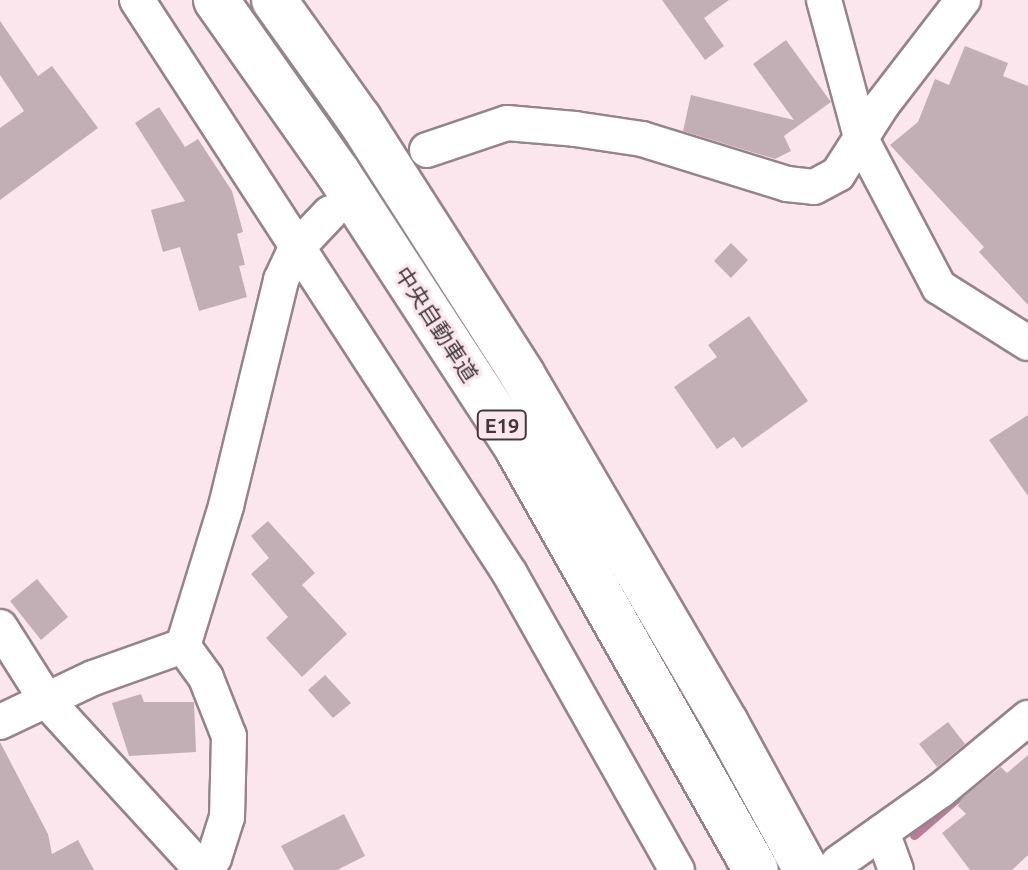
<!DOCTYPE html>
<html>
<head>
<meta charset="utf-8">
<style>
  body { margin:0 }
  #map { position:relative; width:1028px; height:870px; overflow:hidden; background:#fbe6ee; font-family:Ubuntu,"Noto Sans JP",sans-serif }
  div>[style] { position:absolute }
  [style*='--x'] { left:calc(var(--x)*1px); top:calc(var(--y)*1px); width:calc(var(--w)*1px); rotate:calc(var(--a)*1deg) }
  .stream>* { height:9px; margin:-4.5px; padding:0 4.5px; transform-origin:4.5px; border-radius:4.5px; background:#bd7a98 }
  .building>* { inset:0; background:#c2afb6 }
  .roads { filter:drop-shadow(2px 0 #96848b) drop-shadow(-2px 0 #96848b) drop-shadow(0 2px #96848b) drop-shadow(0 -2px #96848b) }
  .minor>* { height:34px; margin:-17px; padding:0 17px; transform-origin:17px; border-radius:17px; background:#fff }
  .highway>* { height:44px; margin:-22px; padding:0 22px; transform-origin:22px; border-radius:22px; background:#fff }
  span { translate:-50% -50%; white-space:nowrap; text-align:center; line-height:1.15; -webkit-text-stroke:6px #fbe6ee; paint-order:stroke }
  .shield-label span { padding:2px 6px; background:#fbe6ee; border:2px solid; border-radius:6px; -webkit-text-stroke-width:0 }
  .shield-label { font-size:20px; color:#40383b; font-weight:700 }
  .street-label { font-size:22px; color:#40383b }
</style>
</head>
<body>
<div id="map">
  <div class="stream">
    <i style="--x:914;--y:835;--w:57;--a:-40.7"></i>
  </div>
  <div class="building">
    <i style="clip-path:polygon(662px 0,729px 0,704px 18px,724px 46px,705px 60px)"></i>
    <i style="clip-path:polygon(0 21px,38px 76px,52px 66px,98px 128px,0 200px,0 128px,24px 111px,0 75px)"></i>
    <i style="clip-path:polygon(786px 40px,831px 102px,784px 136px,791px 151px,775px 159px,683px 131px,691px 95px,794px 120px,753px 64px)"></i>
    <i style="clip-path:polygon(965px 46px,1008px 63px,1003px 76px,1028px 86px,1028px 305px,979px 252px,984px 247px,890px 145px,918px 122px,935px 79px,949px 85px)"></i>
    <i style="clip-path:polygon(159px 107px,185px 147px,198px 139px,232px 191px,243px 232px,237px 234px,245px 265px,239px 266px,247px 297px,199px 311px,180px 247px,163px 252px,151px 210px,185px 201px,135px 123px)"></i>
    <i style="clip-path:polygon(731px 243px,748px 260px,731px 278px,714px 261px)"></i>
    <i style="clip-path:polygon(749px 316px,808px 401px,742px 448px,734px 437px,717px 449px,674px 387px,717px 357px,708px 345px)"></i>
    <i style="clip-path:polygon(1028px 415px,1028px 496px,989px 440px)"></i>
    <i style="clip-path:polygon(268px 521px,315px 573px,302px 585px,347px 634px,302px 677px,266px 638px,288px 617px,251px 574px,269px 558px,251px 536px)"></i>
    <i style="clip-path:polygon(37px 579px,68px 617px,41px 640px,10px 601px)"></i>
    <i style="clip-path:polygon(325px 675px,351px 703px,333px 718px,308px 690px)"></i>
    <i style="clip-path:polygon(141px 694px,144px 702px,194px 702px,196px 752px,129px 756px,112px 703px)"></i>
    <i style="clip-path:polygon(948px 722px,965px 744px,937px 767px,919px 744px)"></i>
    <i style="clip-path:polygon(0 742px,48px 834px,52px 854px,78px 840px,94px 870px,0 870px)"></i>
    <i style="clip-path:polygon(1028px 755px,1028px 855px,1012px 870px,970px 870px,942px 833px,966px 814px,958px 806px,962px 798px,1001px 767px,1007px 773px)"></i>
    <i style="clip-path:polygon(344px 814px,365px 856px,337px 870px,294px 870px,281px 846px)"></i>
  </div>
  <div class="roads">
    <div class="minor">
      <i style="--x:137;--y:0;--w:685;--a:56.98"></i>
      <i style="--x:510;--y:574;--w:340;--a:60.6"></i>
      <i style="--x:824;--y:0;--w:146;--a:74.9"></i>
      <i style="--x:862;--y:141;--w:165;--a:62.2"></i>
      <i style="--x:939;--y:287;--w:105;--a:32.2"></i>
      <i style="--x:427;--y:150;--w:84;--a:-18.6"></i>
      <i style="--x:507;--y:123;--w:68;--a:5"></i>
      <i style="--x:575;--y:129;--w:68;--a:8.5"></i>
      <i style="--x:642;--y:139;--w:152;--a:17.2"></i>
      <i style="--x:787;--y:184;--w:27;--a:6"></i>
      <i style="--x:814;--y:187;--w:27;--a:-28"></i>
      <i style="--x:838;--y:174;--w:82;--a:-57.5"></i>
      <i style="--x:882;--y:105;--w:133;--a:-52.4"></i>
      <i style="--x:0;--y:627;--w:88;--a:57.6"></i>
      <i style="--x:47;--y:701;--w:229;--a:47.5"></i>
      <i style="--x:183;--y:646;--w:39;--a:54"></i>
      <i style="--x:206;--y:678;--w:62;--a:68.4"></i>
      <i style="--x:229;--y:736;--w:81;--a:91.4"></i>
      <i style="--x:227;--y:817;--w:43;--a:107.6"></i>
      <i style="--x:214;--y:858;--w:16;--a:133"></i>
      <i style="--x:0;--y:722;--w:103;--a:-25.3"></i>
      <i style="--x:93;--y:678;--w:96;--a:-19.6"></i>
      <i style="--x:183;--y:646;--w:146;--a:-72.9"></i>
      <i style="--x:226;--y:506;--w:233;--a:-76.3"></i>
      <i style="--x:281;--y:280;--w:33;--a:-65"></i>
      <i style="--x:295;--y:250;--w:51;--a:-46.6"></i>
      <i style="--x:882;--y:832;--w:40;--a:69.8"></i>
      <i style="--x:838;--y:863;--w:126;--a:-35.3"></i>
      <i style="--x:941;--y:790;--w:113;--a:-39.6"></i>
    </div>
    <div class="highway">
      <i style="--x:216;--y:0;--w:212;--a:54.8"></i>
      <i style="--x:338;--y:173;--w:328;--a:56.9"></i>
      <i style="--x:517;--y:448;--w:485;--a:60.5"></i>
      <i style="--x:274;--y:0;--w:146;--a:54.5"></i>
      <i style="--x:359;--y:119;--w:303;--a:57.4"></i>
      <i style="--x:522;--y:374;--w:404;--a:59.7"></i>
      <i style="--x:726;--y:723;--w:167;--a:61.4"></i>
    </div>
  </div>
  <div class="shield-label">
    <span style="left:502px;top:425px">E19</span>
  </div>
  <div class="street-label">
    <span style="left:437px;top:324px;rotate:57deg">中央自動車道</span>
  </div>
</div>
</body>
</html>
